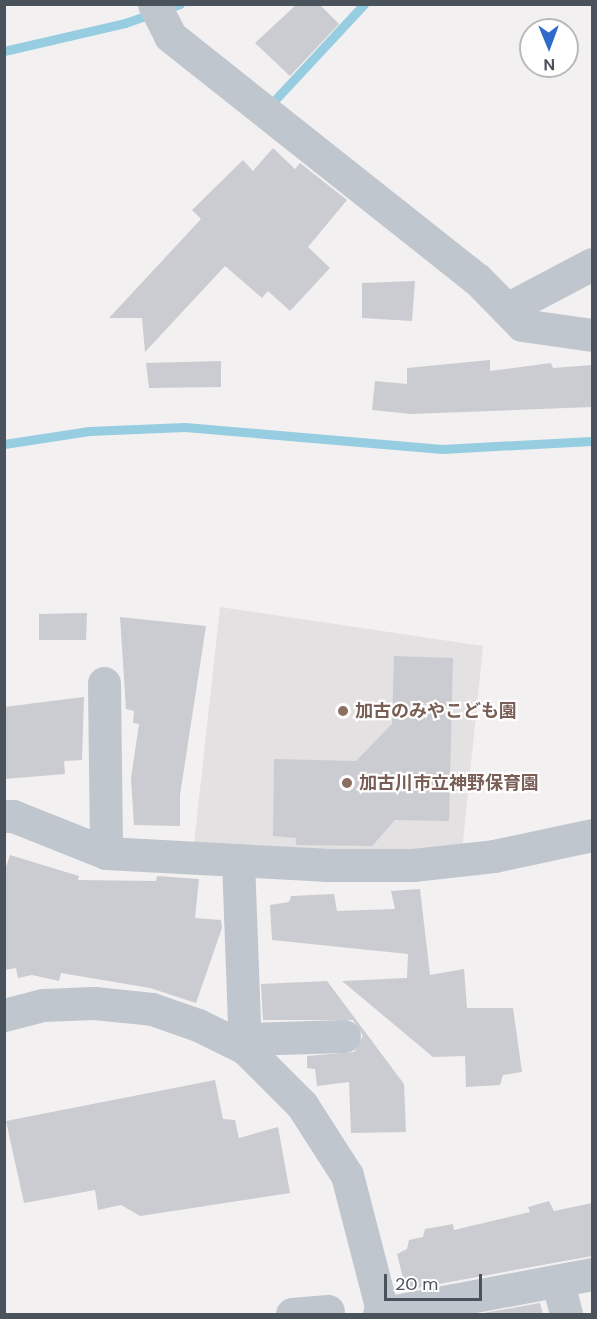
<!DOCTYPE html>
<html>
<head>
<meta charset="utf-8">
<style>
  body { margin:0 }
  #map { position:relative; width:597px; height:1319px; overflow:hidden; background:#f2f0f0; font-family:"DM Sans","Noto Sans JP",sans-serif }
  div>[style] { position:absolute }
  [style*='--x'] { left:calc(var(--x)*1px); top:calc(var(--y)*1px); width:calc(var(--w)*1px); rotate:calc(var(--a)*1deg) }
  .education>* { inset:0; background:#e3e1e1 }
  .stream>* { height:9px; margin:-4.5px; padding:0 4.5px; transform-origin:4.5px; border-radius:4.5px; background:#96cde1 }
  .building>* { inset:0; background:#cbccd1 }
  .minor>* { height:33px; margin:-16.5px; padding:0 16.5px; transform-origin:16.5px; border-radius:16.5px; background:#c0c6cd }
  .dots>* { width:16px; height:16px; translate:-50% -50%; box-sizing:border-box; border:3px solid #fff; border-radius:50% }
  span { translate:-50% -50%; white-space:nowrap; text-align:center; line-height:1.15; -webkit-text-stroke:4.5px #fff; paint-order:stroke }
  .education-label { font-size:18px; color:#785e54; font-weight:700 }
  .left { translate:0 -50%; text-align:left }
  .frame { position:absolute; inset:0; border:6px solid #4a525b; pointer-events:none }
  .north { position:absolute; left:519px; top:18px; width:60px; height:60px; box-sizing:border-box; background:#fff; border:2px solid #b7babd; border-radius:50%; rotate:179deg; font-size:16px; font-weight:700; line-height:24px; text-align:center; color:#4a525b }
  .north::after { content:''; display:block; margin:auto; width:21px; height:27px; background:#306bcb; clip-path:polygon(50% 0,100% 100%,50% 72%,0 100%) }
  .scale { position:absolute; left:384px; top:1274px; width:98px; height:27px; box-sizing:border-box; border:3px solid #4a525b; border-top:0; padding-left:8px; font-size:18px; line-height:21px; white-space:nowrap; color:#4a525b; -webkit-text-stroke:4px #fff; paint-order:stroke }
</style>
</head>
<body>
<div id="map">
  <div class="education">
    <i style="clip-path:polygon(220px 607px,483px 646px,462px 852px,383px 855px,194px 844px)"></i>
  </div>
  <div class="stream">
    <i style="--x:4;--y:51;--w:124;--a:-13"></i>
    <i style="--x:125;--y:23;--w:58;--a:-19.1"></i>
    <i style="--x:273;--y:102;--w:134;--a:-47.1"></i>
    <i style="--x:4;--y:444;--w:86;--a:-8.7"></i>
    <i style="--x:89;--y:431;--w:96;--a:-2.4"></i>
    <i style="--x:185;--y:427;--w:258;--a:4.9"></i>
    <i style="--x:442;--y:449;--w:150;--a:-3.1"></i>
  </div>
  <div class="building">
    <i style="clip-path:polygon(297px 4px,319px 4px,339px 24px,290px 76px,255px 43px)"></i>
    <i style="clip-path:polygon(273px 148px,295px 169px,300px 163px,347px 200px,308px 247px,330px 268px,290px 311px,268px 291px,262px 298px,225px 266px,145px 352px,142px 318px,109px 318px,201px 219px,192px 210px,243px 160px,253px 171px)"></i>
    <i style="clip-path:polygon(415px 281px,412px 321px,362px 318px,362px 283px)"></i>
    <i style="clip-path:polygon(490px 360px,490px 371px,551px 363px,553px 368px,592px 365px,592px 407px,411px 414px,372px 410px,375px 381px,407px 384px,407px 368px)"></i>
    <i style="clip-path:polygon(221px 361px,221px 387px,149px 388px,146px 363px)"></i>
    <i style="clip-path:polygon(87px 613px,86px 640px,39px 640px,39px 614px)"></i>
    <i style="clip-path:polygon(120px 617px,206px 626px,180px 795px,180px 826px,134px 825px,131px 778px,139px 724px,133px 723px,134px 711px,126px 709px)"></i>
    <i style="clip-path:polygon(394px 656px,453px 658px,449px 821px,395px 820px,372px 846px,296px 845px,296px 838px,273px 836px,274px 759px,356px 761px,392px 724px)"></i>
    <i style="clip-path:polygon(84px 697px,82px 760px,64px 761px,65px 774px,4px 779px,4px 707px)"></i>
    <i style="clip-path:polygon(10px 855px,79px 876px,78px 880px,156px 881px,157px 876px,199px 879px,195px 918px,221px 920px,222px 928px,196px 1003px,150px 988px,61px 973px,59px 981px,32px 975px,18px 978px,16px 968px,4px 970px,4px 873px)"></i>
    <i style="clip-path:polygon(420px 889px,430px 975px,464px 969px,467px 1008px,513px 1008px,522px 1072px,503px 1075px,500px 1085px,466px 1087px,465px 1056px,433px 1057px,342px 981px,407px 978px,408px 954px,272px 940px,270px 905px,289px 902px,291px 896px,334px 894px,337px 911px,395px 909px,391px 891px)"></i>
    <i style="clip-path:polygon(327px 981px,404px 1084px,406px 1132px,351px 1133px,349px 1082px,317px 1086px,315px 1069px,307px 1068px,307px 1056px,354px 1052px,363px 1036px,353px 1020px,263px 1020px,261px 984px)"></i>
    <i style="clip-path:polygon(215px 1080px,223px 1119px,235px 1120px,239px 1138px,278px 1127px,290px 1193px,140px 1216px,121px 1205px,98px 1210px,95px 1190px,24px 1203px,6px 1121px)"></i>
    <i style="clip-path:polygon(549px 1201px,554px 1211px,592px 1203px,592px 1256px,406px 1290px,397px 1254px,407px 1249px,409px 1240px,423px 1237px,425px 1229px,453px 1224px,454px 1230px,530px 1212px,528px 1207px)"></i>
    <i style="clip-path:polygon(540px 1303px,543px 1314px,478px 1314px)"></i>
  </div>
  <div class="minor">
    <i style="--x:154;--y:4;--w:36;--a:63"></i>
    <i style="--x:170;--y:36;--w:392;--a:38.4"></i>
    <i style="--x:477;--y:279;--w:64;--a:45.6"></i>
    <i style="--x:522;--y:325;--w:71;--a:8.1"></i>
    <i style="--x:507;--y:309;--w:96;--a:-27.9"></i>
    <i style="--x:104;--y:683;--w:170;--a:89.3"></i>
    <i style="--x:4;--y:816;--w:9;--a:0"></i>
    <i style="--x:13;--y:816;--w:100;--a:21.7"></i>
    <i style="--x:106;--y:853;--w:219;--a:3.1"></i>
    <i style="--x:325;--y:865;--w:88;--a:0"></i>
    <i style="--x:413;--y:865;--w:81;--a:-6.3"></i>
    <i style="--x:494;--y:856;--w:100;--a:-12.1"></i>
    <i style="--x:238;--y:860;--w:188;--a:87.9"></i>
    <i style="--x:4;--y:1015;--w:40;--a:-14.4"></i>
    <i style="--x:43;--y:1005;--w:51;--a:-2.2"></i>
    <i style="--x:94;--y:1003;--w:58;--a:5.9"></i>
    <i style="--x:152;--y:1009;--w:49;--a:19.2"></i>
    <i style="--x:198;--y:1025;--w:52;--a:26.1"></i>
    <i style="--x:245;--y:1048;--w:81;--a:45"></i>
    <i style="--x:302;--y:1105;--w:83;--a:57.3"></i>
    <i style="--x:347;--y:1175;--w:144;--a:75.5"></i>
    <i style="--x:245;--y:1039;--w:99;--a:-1.7"></i>
    <i style="--x:558;--y:1282;--w:33;--a:76"></i>
    <i style="--x:292;--y:1314;--w:36;--a:-5"></i>
    <i style="--x:379;--y:1314;--w:217;--a:-10.6"></i>
  </div>
  <div class="dots">
    <i style="left:343px;top:711px;background:#8d6e63"></i>
    <i style="left:347px;top:783px;background:#8d6e63"></i>
  </div>
  <div class="education-label">
    <span class="left" style="left:355px;top:711px">加古のみやこども園</span>
    <span class="left" style="left:359px;top:783px">加古川市立神野保育園</span>
  </div>
  <div class="frame"></div>
  <div class="north">N</div>
  <div class="scale">20 m</div>
</div>
</body>
</html>
